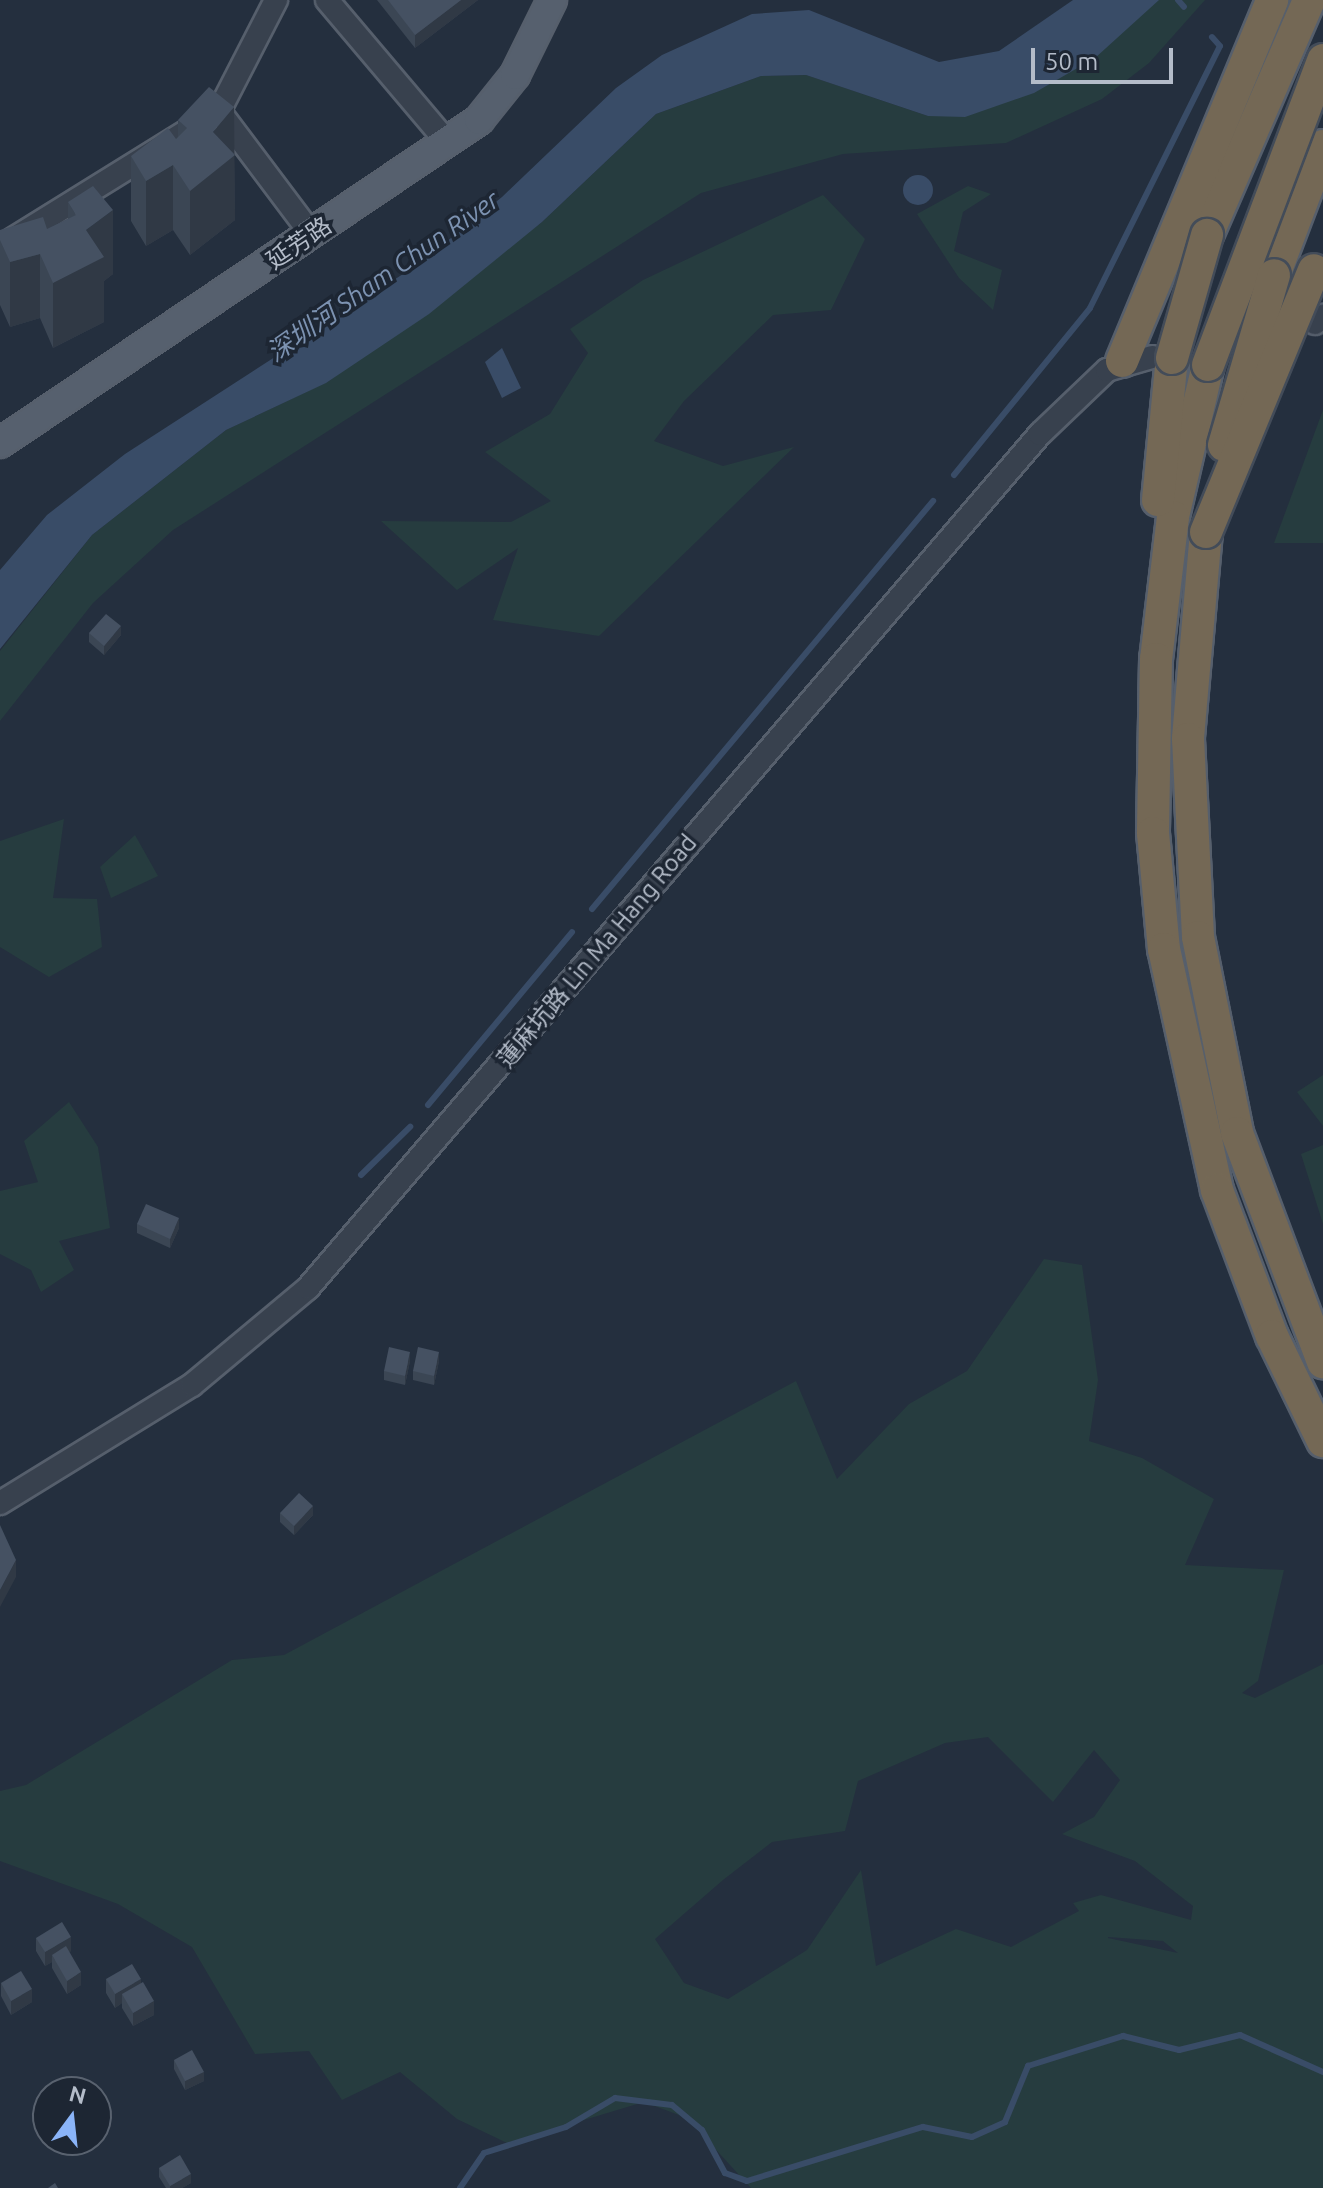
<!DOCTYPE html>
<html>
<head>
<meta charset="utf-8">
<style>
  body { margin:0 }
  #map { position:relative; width:1323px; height:2188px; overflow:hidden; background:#242f3e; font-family:Ubuntu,"Noto Sans SC",sans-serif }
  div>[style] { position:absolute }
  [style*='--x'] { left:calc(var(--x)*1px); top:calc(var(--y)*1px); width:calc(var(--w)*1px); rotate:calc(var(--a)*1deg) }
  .green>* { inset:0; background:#263c3f }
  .water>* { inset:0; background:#394c67 }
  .round { border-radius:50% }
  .stream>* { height:6px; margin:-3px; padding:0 3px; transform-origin:3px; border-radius:3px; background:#394c67 }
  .roads { filter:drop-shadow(2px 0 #565f6c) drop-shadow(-2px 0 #565f6c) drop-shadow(0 2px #565f6c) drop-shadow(0 -2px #565f6c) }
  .minor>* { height:22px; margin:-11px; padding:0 11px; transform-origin:11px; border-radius:11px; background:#38414e }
  .major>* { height:28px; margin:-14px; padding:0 14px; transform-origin:14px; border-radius:14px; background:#56606e }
  .highway>* { height:32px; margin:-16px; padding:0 16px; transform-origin:16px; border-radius:16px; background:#746855 }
  .bridges { filter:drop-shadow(2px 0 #434c59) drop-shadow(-2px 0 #434c59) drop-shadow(0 2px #434c59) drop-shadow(0 -2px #434c59) }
  .highway-bridge>* { height:32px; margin:-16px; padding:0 16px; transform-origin:16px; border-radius:16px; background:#746855 }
  .wall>* { inset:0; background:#3b4654 }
  .shaded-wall>* { inset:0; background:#303945 }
  .building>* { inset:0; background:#455162 }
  span { translate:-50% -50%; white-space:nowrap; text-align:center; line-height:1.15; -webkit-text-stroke:7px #1d2633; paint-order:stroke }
  .street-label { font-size:24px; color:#b4bcc9 }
  .water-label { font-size:26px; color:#7c92b1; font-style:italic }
  .north { position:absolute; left:32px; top:2076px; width:80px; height:80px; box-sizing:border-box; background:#1d2633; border:2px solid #59626f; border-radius:50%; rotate:15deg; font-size:22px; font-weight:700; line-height:32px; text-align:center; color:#b4bcc9 }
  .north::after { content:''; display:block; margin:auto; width:28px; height:36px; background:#8ab4f8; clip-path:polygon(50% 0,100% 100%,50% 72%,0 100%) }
  .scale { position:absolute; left:1031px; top:48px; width:142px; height:36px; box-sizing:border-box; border:4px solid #b4bcc9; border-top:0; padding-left:10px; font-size:24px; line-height:28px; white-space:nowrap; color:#b4bcc9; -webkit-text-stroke:6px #1d2633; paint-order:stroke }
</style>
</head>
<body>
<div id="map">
  <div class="green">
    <i style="clip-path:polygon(1156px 0,1205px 0,1149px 63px,1102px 99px,1006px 143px,843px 154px,701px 193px,173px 530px,93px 603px,0 721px,0 651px,92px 535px,226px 430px,329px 381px,542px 222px,656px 114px,761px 76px,806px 75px,928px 116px)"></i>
    <i style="clip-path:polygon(968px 186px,991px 194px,963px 212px,954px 251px,1002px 270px,993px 310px,959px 278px,917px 214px)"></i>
    <i style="clip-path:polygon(823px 195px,865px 239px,831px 310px,773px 315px,684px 401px,654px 441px,723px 466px,794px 447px,599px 636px,493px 620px,518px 548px,457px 590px,381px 521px,511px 522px,551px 501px,485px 452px,550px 414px,588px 353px,570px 329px,643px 280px)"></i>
    <i style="clip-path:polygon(1323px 410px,1323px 543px,1274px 543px)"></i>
    <i style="clip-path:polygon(64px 819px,53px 898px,97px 899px,102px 947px,49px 977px,0 947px,0 841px)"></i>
    <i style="clip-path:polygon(135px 835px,158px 876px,111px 898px,100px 867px)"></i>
    <i style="clip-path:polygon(1323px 1075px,1323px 1126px,1297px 1092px)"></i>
    <i style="clip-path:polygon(69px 1102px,98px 1147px,110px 1228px,59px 1241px,74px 1270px,41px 1292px,31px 1270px,0 1254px,0 1191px,38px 1182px,24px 1141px)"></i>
    <i style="clip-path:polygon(1323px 1145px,1323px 1224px,1301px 1154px)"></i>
    <i style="clip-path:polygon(evenodd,1044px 1259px,1082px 1265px,1098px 1380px,1089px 1441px,1142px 1458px,1214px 1499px,1185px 1565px,1284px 1570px,1258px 1681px,1242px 1693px,1255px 1698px,1323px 1664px,1323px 2188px,751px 2188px,687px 2118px,644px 2102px,507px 2143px,457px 2119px,400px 2072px,342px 2100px,309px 2051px,255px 2054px,192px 1947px,118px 1904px,0 1861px,0 1791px,26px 1785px,232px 1660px,284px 1655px,796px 1381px,837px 1479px,909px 1404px,967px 1371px,1044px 1259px,988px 1737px,1053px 1802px,1094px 1750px,1120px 1780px,1094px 1817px,1062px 1834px,1135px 1861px,1193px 1906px,1191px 1920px,1101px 1895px,1073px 1903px,1079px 1911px,1011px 1947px,956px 1929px,876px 1966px,861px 1870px,807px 1950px,728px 1999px,684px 1983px,655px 1939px,723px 1880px,772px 1842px,845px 1831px,858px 1781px,945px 1743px,988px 1737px,1044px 1259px,1108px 1937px,1163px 1941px,1178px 1953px,1108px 1938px,1108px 1937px)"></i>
  </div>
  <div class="water">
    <i style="clip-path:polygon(1073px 0,1159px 0,1095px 58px,1034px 93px,965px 117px,928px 116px,806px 75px,761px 76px,656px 114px,542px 222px,429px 314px,326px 383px,226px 430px,92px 535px,0 649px,0 570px,47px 515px,125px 454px,420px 263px,502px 197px,616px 88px,662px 55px,752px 14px,809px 10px,939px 62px,999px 51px)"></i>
    <i class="round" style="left:903px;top:175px;width:30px;height:30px"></i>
    <i style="clip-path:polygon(502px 348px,521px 388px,502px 398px,485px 362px)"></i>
  </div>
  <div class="stream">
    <i style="--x:1178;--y:0;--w:9;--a:49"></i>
    <i style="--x:954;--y:475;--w:215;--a:-50.8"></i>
    <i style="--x:1090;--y:308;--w:292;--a:-63.6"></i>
    <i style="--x:1220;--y:46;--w:12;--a:-132"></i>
    <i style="--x:592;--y:909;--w:532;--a:-50.11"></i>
    <i style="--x:428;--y:1105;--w:225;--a:-50.2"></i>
    <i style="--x:361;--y:1175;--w:69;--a:-44.4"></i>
    <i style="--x:460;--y:2188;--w:42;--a:-55.6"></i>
    <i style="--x:484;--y:2153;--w:86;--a:-17.6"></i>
    <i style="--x:566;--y:2127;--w:57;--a:-30.6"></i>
    <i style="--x:615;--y:2098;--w:57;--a:7"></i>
    <i style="--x:672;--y:2105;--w:39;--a:40"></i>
    <i style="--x:702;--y:2130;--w:49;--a:61.9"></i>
    <i style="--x:725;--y:2173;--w:23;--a:20"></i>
    <i style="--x:747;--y:2181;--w:184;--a:-17.1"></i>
    <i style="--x:923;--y:2127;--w:50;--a:11.5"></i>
    <i style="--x:972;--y:2137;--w:36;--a:-24"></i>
    <i style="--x:1005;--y:2122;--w:61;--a:-67.7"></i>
    <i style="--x:1028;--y:2066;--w:100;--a:-17.5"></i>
    <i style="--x:1123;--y:2036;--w:58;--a:14"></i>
    <i style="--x:1179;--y:2050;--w:63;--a:-13.8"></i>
    <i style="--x:1240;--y:2035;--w:91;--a:24"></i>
  </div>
  <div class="roads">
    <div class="minor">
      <i style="--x:327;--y:0;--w:186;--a:49.8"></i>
      <i style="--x:219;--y:111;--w:155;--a:53.1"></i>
      <i style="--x:0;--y:247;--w:258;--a:-31.8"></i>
      <i style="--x:219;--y:111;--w:125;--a:-62.8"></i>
      <i style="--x:1315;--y:323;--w:11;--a:-41"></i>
      <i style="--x:0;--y:1503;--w:225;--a:-31.6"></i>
      <i style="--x:192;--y:1385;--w:151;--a:-39.9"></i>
      <i style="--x:308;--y:1288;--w:1125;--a:-49.4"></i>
      <i style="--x:1040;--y:434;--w:93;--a:-43.7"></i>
      <i style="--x:1107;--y:370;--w:47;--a:-16.1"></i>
    </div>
    <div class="major">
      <i style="--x:0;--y:443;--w:578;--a:-33.99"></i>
      <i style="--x:479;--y:120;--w:58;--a:-51.3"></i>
      <i style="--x:515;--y:75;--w:84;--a:-63.7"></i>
    </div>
    <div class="highway">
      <i style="--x:1207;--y:235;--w:256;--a:-66.5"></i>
      <i style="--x:1274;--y:275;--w:138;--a:-69.2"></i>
      <i style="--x:1122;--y:361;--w:391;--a:-67.4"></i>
      <i style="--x:1208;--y:365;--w:156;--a:103"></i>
      <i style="--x:1173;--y:517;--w:143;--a:96.8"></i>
      <i style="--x:1156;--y:659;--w:174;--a:91"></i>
      <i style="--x:1153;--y:833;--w:117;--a:84.6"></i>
      <i style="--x:1164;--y:949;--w:247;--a:77.6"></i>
      <i style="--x:1217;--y:1190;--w:156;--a:69.4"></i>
      <i style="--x:1272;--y:1336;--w:117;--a:64.1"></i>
      <i style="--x:1158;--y:500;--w:143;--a:-84.4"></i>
      <i style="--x:1206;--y:532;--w:208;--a:95"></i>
      <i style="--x:1188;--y:739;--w:198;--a:87.1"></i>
      <i style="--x:1198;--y:937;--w:200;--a:78.7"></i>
      <i style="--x:1237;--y:1133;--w:245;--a:69.4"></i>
    </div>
  </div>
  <div class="bridges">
    <div class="highway-bridge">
      <i style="--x:1172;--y:358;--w:128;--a:-74.1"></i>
      <i style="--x:1208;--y:365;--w:326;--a:-69.3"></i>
      <i style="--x:1224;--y:445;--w:177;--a:-73.6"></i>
      <i style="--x:1206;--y:532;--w:283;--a:-67.6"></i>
    </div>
  </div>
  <div class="wall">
    <i style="clip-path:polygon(377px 0,478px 0,415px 48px)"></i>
    <i style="clip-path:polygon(178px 120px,234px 154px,235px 220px,190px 255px,173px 230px,146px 246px,131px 221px,131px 156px,176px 139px,178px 138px)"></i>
    <i style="clip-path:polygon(68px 202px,113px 274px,104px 281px,104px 322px,53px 348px,40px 318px,10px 327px,0 305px,0 230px,47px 229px,68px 219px)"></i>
    <i style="clip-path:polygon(89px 633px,121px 635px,104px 655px,89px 642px)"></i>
    <i style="clip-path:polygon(137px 1224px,179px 1228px,170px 1248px,137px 1233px)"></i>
    <i style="clip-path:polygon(410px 1361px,405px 1385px,384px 1380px,384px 1371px)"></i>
    <i style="clip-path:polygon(439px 1361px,434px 1385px,413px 1380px,413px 1371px)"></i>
    <i style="clip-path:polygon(280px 1513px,313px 1515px,294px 1535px,280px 1522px)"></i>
    <i style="clip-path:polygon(36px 1938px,71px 1951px,69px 1952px,81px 1985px,67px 1994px,52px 1968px,52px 1962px,45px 1966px,36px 1951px)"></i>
    <i style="clip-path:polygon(106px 1979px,141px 1984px,154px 2015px,133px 2026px,122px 2008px,122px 2003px,115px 2008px,106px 1993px)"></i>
    <i style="clip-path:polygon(1px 1983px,32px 2002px,11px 2015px,1px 1996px)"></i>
    <i style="clip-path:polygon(174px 2060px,204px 2081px,185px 2090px,174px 2069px)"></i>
    <i style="clip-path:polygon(159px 2168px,191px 2183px,182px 2188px,166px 2188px,159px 2177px)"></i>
  </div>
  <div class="shaded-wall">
    <i style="clip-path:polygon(461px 0,478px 0,415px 48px,415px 35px)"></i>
    <i style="clip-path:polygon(234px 107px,235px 220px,190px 255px,190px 191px,213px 132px)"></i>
    <i style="clip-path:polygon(173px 165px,173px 230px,146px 246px,146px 181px)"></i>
    <i style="clip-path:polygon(113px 210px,113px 274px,104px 281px,104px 322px,53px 348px,53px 283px,86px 230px)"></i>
    <i style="clip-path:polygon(40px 254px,40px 318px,10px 327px,10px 262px)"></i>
    <i style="clip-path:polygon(121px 626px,121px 635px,104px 655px,104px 646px)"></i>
    <i style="clip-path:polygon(179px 1218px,179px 1228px,170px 1248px,170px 1239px)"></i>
    <i style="clip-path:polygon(410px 1352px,410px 1361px,405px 1385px,405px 1376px)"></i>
    <i style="clip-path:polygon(439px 1352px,439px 1361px,434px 1385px,434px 1376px)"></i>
    <i style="clip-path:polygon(313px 1506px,313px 1515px,294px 1535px,294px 1526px)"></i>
    <i style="clip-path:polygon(16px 1560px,16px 1577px,0 1607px,0 1590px)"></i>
    <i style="clip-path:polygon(71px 1937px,71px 1951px,55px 1960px,52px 1955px,52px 1962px,45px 1966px,45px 1952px)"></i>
    <i style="clip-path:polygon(81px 1972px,81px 1985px,67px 1994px,67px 1981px)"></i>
    <i style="clip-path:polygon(141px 1979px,141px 1992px,122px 1994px,122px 2003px,115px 2008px,115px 1994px)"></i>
    <i style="clip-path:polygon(32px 1989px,32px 2002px,11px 2015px,11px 2001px)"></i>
    <i style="clip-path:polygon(154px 2001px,154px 2015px,133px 2026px,133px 2013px)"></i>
    <i style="clip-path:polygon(204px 2072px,204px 2081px,185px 2090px,185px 2081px)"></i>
    <i style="clip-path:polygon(191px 2174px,191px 2183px,182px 2188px,170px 2188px,170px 2186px)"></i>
  </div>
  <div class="building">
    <i style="clip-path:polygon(388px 0,461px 0,415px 35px)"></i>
    <i style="clip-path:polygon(209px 87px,234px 107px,213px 132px,235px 155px,190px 191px,173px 165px,146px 181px,131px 156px,168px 128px,176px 139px,187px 128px,178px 120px)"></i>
    <i style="clip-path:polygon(93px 186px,113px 210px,86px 230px,104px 257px,53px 283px,40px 254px,10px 262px,0 240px,0 230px,43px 217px,47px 229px,76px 215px,68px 202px)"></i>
    <i style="clip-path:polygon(106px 614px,121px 626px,104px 646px,89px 633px)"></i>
    <i style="clip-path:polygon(146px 1204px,179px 1218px,170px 1239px,137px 1224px)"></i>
    <i style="clip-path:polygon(389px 1347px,410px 1352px,405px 1376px,384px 1371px)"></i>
    <i style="clip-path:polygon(418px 1347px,439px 1352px,434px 1376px,413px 1371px)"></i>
    <i style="clip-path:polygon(299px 1493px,313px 1506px,294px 1526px,280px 1513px)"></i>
    <i style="clip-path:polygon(0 1525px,16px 1560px,0 1590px)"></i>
    <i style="clip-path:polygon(62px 1922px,71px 1937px,45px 1952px,36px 1938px)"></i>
    <i style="clip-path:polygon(66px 1946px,81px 1972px,67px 1981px,52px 1955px)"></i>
    <i style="clip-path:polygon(132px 1964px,141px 1979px,115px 1994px,106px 1979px)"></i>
    <i style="clip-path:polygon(21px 1971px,32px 1989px,11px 2001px,1px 1983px)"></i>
    <i style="clip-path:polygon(143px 1982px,154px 2001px,133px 2013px,122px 1994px)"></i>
    <i style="clip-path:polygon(192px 2050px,204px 2072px,185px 2081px,174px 2060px)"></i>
    <i style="clip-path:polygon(180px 2155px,191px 2174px,170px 2186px,159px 2168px)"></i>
    <i style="clip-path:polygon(55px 2183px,58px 2188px,48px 2188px)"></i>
  </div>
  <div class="street-label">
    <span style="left:299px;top:243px;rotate:-34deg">延芳路</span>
    <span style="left:597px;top:951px;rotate:-50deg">蓮麻坑路 Lin Ma Hang Road</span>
  </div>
  <div class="water-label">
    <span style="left:383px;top:276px;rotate:-35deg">深圳河 Sham Chun River</span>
  </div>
  <div class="north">N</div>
  <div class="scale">50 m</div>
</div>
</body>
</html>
